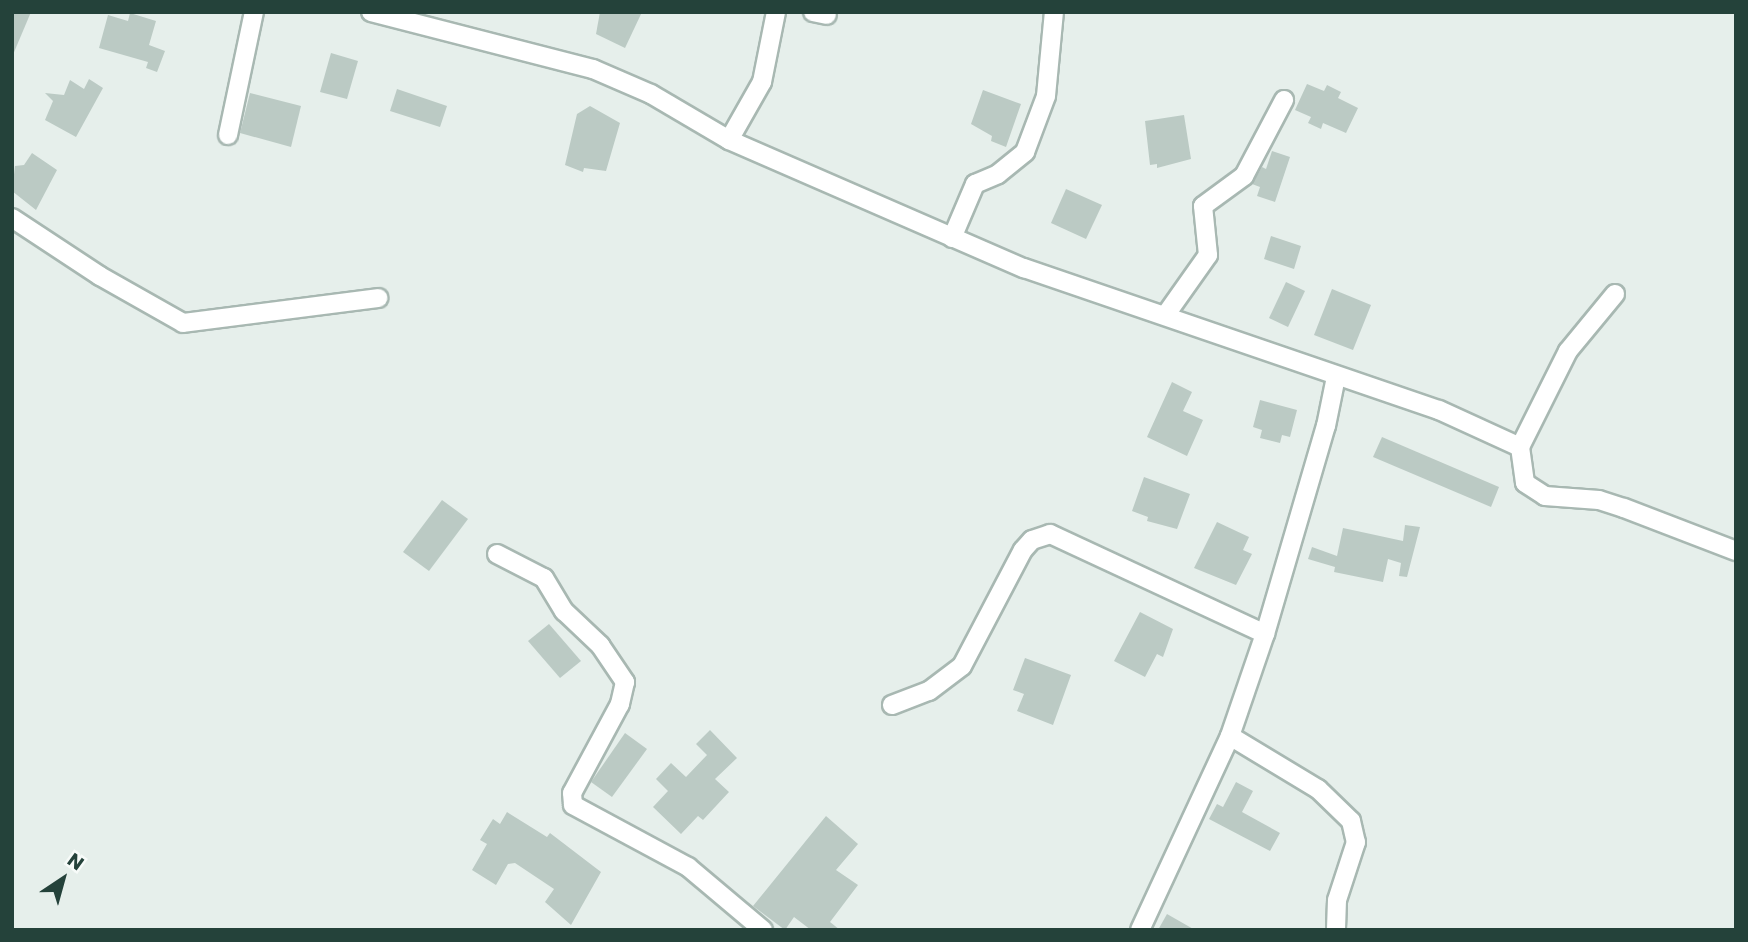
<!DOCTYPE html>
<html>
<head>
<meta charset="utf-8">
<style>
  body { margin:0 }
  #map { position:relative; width:1748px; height:942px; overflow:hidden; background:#e6efeb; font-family:Poppins,sans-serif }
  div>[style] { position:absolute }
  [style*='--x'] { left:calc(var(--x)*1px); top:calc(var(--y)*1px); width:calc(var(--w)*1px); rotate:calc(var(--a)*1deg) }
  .building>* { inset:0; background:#bbcac4 }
  .roads { filter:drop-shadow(2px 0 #a8b8b2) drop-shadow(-2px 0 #a8b8b2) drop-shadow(0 2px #a8b8b2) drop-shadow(0 -2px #a8b8b2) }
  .street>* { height:18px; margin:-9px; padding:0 9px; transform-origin:9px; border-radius:9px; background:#fff }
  span { translate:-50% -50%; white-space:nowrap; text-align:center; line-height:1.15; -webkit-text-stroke:6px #f7fbf9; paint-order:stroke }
  .frame { position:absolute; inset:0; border:14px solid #24423a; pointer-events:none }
  .north { position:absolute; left:28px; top:844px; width:70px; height:70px; -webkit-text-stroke:5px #f7fbf9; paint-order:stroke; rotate:36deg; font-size:19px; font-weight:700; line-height:28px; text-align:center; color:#24423a }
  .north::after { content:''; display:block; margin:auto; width:24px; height:32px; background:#24423a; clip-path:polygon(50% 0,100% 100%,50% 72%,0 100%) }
</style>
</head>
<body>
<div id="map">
  <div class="building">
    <i style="clip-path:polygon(12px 12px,31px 12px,12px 57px)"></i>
    <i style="clip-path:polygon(600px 12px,642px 12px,625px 48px,596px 34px)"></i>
    <i style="clip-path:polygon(130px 13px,156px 21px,149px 45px,165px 51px,157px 72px,146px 68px,148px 62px,99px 48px,108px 15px,128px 21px)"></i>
    <i style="clip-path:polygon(331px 53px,358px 61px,347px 99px,320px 92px)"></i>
    <i style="clip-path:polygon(89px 79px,103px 88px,76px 137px,45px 120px,53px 101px,45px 93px,64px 95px,70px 80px,84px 89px)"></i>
    <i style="clip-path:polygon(1307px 84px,1324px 91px,1327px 85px,1341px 92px,1338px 98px,1358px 108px,1346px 133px,1323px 123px,1321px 129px,1308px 123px,1311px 117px,1295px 110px)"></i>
    <i style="clip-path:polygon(397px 89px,447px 106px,440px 127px,390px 111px)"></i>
    <i style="clip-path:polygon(983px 90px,1021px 104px,1006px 147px,991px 141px,992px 136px,971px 124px)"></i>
    <i style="clip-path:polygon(250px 93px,301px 106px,291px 147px,240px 133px)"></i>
    <i style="clip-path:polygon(590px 106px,620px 123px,606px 171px,584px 168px,583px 172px,565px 165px,577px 114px)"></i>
    <i style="clip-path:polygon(1184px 115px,1191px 159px,1157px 168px,1157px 164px,1150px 165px,1145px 121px)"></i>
    <i style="clip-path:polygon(1272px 151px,1290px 157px,1275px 202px,1257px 196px,1260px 187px,1252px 184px,1262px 167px,1266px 169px)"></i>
    <i style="clip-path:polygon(32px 153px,57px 170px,36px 210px,12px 191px,15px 166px,24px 165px)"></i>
    <i style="clip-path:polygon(1066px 189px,1102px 205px,1086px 239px,1051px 223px)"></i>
    <i style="clip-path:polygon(1271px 236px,1301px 246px,1294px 269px,1264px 259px)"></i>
    <i style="clip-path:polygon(1286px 282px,1305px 291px,1288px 327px,1269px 318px)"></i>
    <i style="clip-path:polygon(1332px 289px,1371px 305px,1353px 350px,1314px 335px)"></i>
    <i style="clip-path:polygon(1172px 382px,1192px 392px,1183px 411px,1203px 420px,1187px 456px,1147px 437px)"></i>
    <i style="clip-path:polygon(1260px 400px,1297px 410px,1290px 437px,1282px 435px,1280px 443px,1260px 438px,1262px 430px,1253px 427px)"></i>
    <i style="clip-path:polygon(1382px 437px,1499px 487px,1491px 507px,1373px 457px)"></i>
    <i style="clip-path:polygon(1144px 477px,1190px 494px,1177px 529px,1147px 521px,1148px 517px,1132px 511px)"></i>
    <i style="clip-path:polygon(442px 500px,468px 519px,429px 571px,403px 552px)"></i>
    <i style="clip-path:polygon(1217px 522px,1249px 537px,1243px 550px,1252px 554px,1236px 585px,1194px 568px)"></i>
    <i style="clip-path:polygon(1405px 525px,1420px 527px,1407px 577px,1399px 576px,1401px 563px,1388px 559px,1383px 582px,1334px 572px,1335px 567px,1308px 559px,1312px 547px,1337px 556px,1343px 528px,1403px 541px)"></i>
    <i style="clip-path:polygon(1140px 612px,1173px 629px,1163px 657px,1157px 654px,1145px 677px,1114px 661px)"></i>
    <i style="clip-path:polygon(549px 624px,581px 661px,560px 678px,528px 641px)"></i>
    <i style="clip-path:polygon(1025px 658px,1071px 675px,1053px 725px,1017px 711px,1024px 694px,1013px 690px)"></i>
    <i style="clip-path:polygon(710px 730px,737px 758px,715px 779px,729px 792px,703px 820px,698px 816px,681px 834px,653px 807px,668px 791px,656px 779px,671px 763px,686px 777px,707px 755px,696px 744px)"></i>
    <i style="clip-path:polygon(625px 733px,647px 749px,612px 797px,591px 782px)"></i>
    <i style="clip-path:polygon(1236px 782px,1253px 791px,1242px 812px,1280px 833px,1270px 851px,1209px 819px,1217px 804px,1223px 807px)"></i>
    <i style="clip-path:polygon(507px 812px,547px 837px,550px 833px,601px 872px,571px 925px,545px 902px,554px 889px,515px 863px,508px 864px,496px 885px,472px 870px,487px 844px,480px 840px,493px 819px,500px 824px)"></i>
    <i style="clip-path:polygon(826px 816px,858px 844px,836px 870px,858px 885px,830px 922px,840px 930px,811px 930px,794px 917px,785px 930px,753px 906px)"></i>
    <i style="clip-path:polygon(1167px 914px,1195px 930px,1158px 930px)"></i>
  </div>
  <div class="roads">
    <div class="street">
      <i style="--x:371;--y:12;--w:229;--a:14.4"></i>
      <i style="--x:593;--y:69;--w:63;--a:23.3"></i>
      <i style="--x:651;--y:94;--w:91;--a:30.5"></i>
      <i style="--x:729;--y:140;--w:322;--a:23.5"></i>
      <i style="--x:1024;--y:268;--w:439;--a:18.9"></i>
      <i style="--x:1439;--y:410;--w:89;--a:24.6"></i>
      <i style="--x:813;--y:12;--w:14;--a:12"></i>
      <i style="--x:228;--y:135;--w:126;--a:-78.1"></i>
      <i style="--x:729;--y:140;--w:67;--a:-60.4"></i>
      <i style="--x:762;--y:82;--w:71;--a:-78.7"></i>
      <i style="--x:12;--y:218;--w:105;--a:33.4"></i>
      <i style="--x:100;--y:276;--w:95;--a:29.5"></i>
      <i style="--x:183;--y:323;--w:197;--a:-7.3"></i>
      <i style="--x:952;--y:238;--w:59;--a:-66.9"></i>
      <i style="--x:975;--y:184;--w:25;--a:-23"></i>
      <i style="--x:998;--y:174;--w:35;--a:-39"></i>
      <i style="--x:1025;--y:152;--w:60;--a:-69.4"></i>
      <i style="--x:1046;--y:96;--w:84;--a:-84.6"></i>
      <i style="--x:1615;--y:294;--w:74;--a:129.5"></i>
      <i style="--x:1568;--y:351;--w:107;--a:116.6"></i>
      <i style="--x:1520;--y:447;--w:36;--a:82"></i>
      <i style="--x:1525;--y:483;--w:24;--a:33"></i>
      <i style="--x:1545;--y:496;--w:54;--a:4.2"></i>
      <i style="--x:1599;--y:500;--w:26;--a:18"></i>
      <i style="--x:1624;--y:508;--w:120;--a:21"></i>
      <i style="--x:1167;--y:313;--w:71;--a:-54.7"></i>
      <i style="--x:1208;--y:255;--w:49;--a:-95.8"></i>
      <i style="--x:1203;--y:206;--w:51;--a:-36.2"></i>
      <i style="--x:1244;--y:176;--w:86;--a:-62.2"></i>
      <i style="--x:497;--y:554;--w:53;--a:27.1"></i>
      <i style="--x:544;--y:578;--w:39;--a:59"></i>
      <i style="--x:564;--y:611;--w:50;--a:43.4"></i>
      <i style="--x:600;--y:645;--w:45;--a:56"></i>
      <i style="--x:625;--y:682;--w:23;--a:103"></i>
      <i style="--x:620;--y:704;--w:101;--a:118.3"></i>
      <i style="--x:572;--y:793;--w:12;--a:85"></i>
      <i style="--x:573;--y:805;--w:131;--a:28.3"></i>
      <i style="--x:688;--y:867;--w:98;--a:40"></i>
      <i style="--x:892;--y:705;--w:40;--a:-21"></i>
      <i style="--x:929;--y:691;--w:41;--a:-37.1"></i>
      <i style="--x:962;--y:666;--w:131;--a:-62.3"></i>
      <i style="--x:1023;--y:550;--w:13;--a:-48"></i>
      <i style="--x:1032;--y:540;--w:19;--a:-18"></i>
      <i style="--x:1050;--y:534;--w:237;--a:24.9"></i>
      <i style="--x:1230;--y:736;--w:103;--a:31.1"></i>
      <i style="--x:1318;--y:789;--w:46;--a:44.1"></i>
      <i style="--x:1351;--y:821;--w:22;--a:77"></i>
      <i style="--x:1356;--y:842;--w:61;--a:108.1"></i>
      <i style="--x:1337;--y:900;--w:30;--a:92"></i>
      <i style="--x:1140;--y:930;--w:214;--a:-65.1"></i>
      <i style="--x:1230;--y:736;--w:108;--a:-71.1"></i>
      <i style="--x:1265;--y:634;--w:217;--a:-73.7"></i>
      <i style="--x:1326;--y:426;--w:50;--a:-78.5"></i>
    </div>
  </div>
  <div class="frame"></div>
  <div class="north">N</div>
</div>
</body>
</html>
